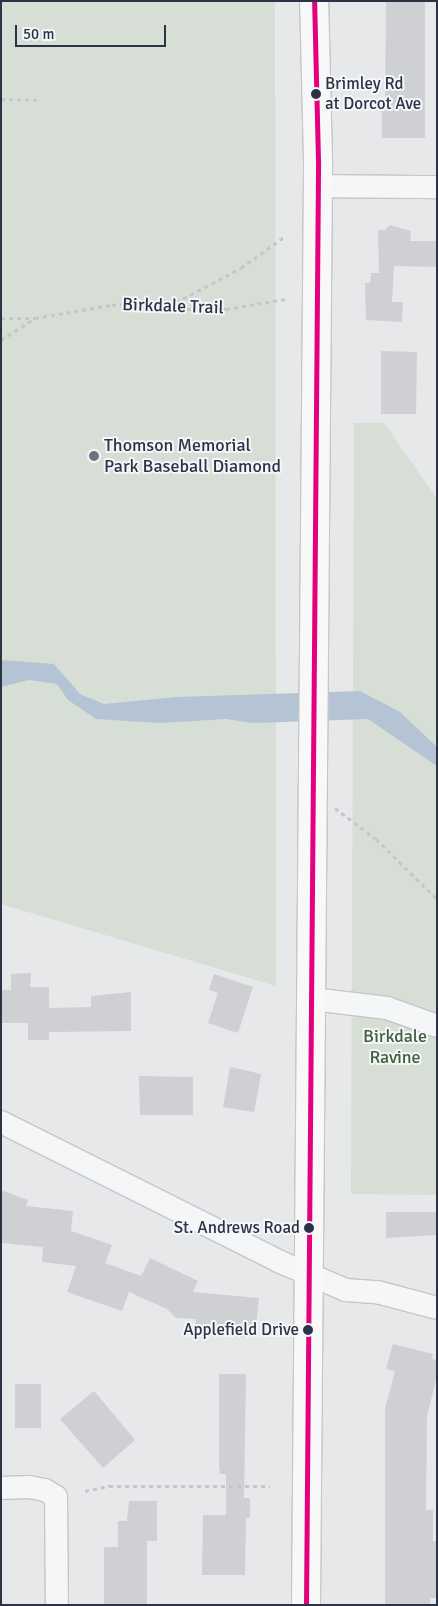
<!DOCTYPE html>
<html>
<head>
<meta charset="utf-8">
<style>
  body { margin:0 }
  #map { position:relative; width:438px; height:1606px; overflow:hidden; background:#e6e8ea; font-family:Signika,sans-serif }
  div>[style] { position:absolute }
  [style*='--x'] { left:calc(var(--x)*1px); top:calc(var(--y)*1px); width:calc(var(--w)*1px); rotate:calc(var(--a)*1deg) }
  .green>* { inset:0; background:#d6ded6 }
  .water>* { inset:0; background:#b4c4d5 }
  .building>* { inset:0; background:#ced0d3 }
  .path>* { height:3px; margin-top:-1.5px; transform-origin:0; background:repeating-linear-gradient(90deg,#c5c6ca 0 4px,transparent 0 8px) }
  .roads { filter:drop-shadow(1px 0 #c4c6c8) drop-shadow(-1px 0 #c4c6c8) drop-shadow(0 1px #c4c6c8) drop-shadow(0 -1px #c4c6c8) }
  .minor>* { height:22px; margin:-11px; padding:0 11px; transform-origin:11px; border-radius:11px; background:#f5f6f7 }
  .major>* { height:28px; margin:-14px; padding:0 14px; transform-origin:14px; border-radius:14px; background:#f8f8f8 }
  .bus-1>* { height:5px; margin:-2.5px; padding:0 2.5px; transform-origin:2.5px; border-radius:2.5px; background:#e5007d }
  .dots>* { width:14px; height:14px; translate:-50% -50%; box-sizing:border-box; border:2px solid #f4f6f9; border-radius:50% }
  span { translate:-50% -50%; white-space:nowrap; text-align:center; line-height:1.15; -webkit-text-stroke:4px #f4f6f9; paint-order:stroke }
  .bus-label { font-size:17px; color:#2b3445 }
  .left { translate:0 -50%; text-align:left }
  .right { translate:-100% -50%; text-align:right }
  .street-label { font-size:18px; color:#2b3445 }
  .poi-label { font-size:18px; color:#2b3445 }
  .park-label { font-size:18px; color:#3f6138 }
  .frame { position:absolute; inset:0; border:2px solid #2b3445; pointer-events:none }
  .scale { position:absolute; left:15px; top:25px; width:151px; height:22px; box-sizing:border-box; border:2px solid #2b3445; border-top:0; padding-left:6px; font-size:15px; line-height:18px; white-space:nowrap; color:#2b3445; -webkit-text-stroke:4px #f4f6f9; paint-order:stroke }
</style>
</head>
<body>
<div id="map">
  <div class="green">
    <i style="clip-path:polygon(1px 1px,275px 1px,276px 986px,1px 904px)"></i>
    <i style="clip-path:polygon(354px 423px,384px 423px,437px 499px,437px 1195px,351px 1194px)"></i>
  </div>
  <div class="water">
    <i style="clip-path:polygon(1px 660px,54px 664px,80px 694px,104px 704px,176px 697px,360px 691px,400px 712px,437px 747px,437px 766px,368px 719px,252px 723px,226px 719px,160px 723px,96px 719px,68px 700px,57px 684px,29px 680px,1px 687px)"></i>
  </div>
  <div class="building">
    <i style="clip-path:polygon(386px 1px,425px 1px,425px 138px,382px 138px,382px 111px,385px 111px)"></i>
    <i style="clip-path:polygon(390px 225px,411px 231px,410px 241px,437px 241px,437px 267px,394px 266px,392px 302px,403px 302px,402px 322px,366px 320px,365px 283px,370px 283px,371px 273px,379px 273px,378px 230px,385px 230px)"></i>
    <i style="clip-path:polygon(381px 351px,417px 352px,416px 414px,381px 414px)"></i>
    <i style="clip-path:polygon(31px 973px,30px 987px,49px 987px,49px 1008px,91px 1007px,91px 996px,131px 992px,131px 1031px,49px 1032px,49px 1040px,28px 1040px,28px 1023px,1px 1023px,1px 990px,11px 990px,11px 974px)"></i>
    <i style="clip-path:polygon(214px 974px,253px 987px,238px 1033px,208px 1023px,218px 993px,209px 990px)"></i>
    <i style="clip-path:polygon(230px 1067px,261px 1074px,254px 1112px,223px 1107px)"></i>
    <i style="clip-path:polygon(139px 1076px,193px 1077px,193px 1115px,140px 1115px)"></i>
    <i style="clip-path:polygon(1px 1190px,28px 1200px,26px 1206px,73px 1211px,71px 1231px,112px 1245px,105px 1263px,141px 1276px,150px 1258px,198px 1281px,193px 1292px,259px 1298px,255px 1337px,194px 1336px,196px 1319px,176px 1318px,167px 1309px,129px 1292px,122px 1311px,67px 1292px,76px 1266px,42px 1262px,43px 1247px,1px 1243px)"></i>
    <i style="clip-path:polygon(386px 1212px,437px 1212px,437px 1235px,386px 1238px)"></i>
    <i style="clip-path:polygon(393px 1344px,433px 1354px,432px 1359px,437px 1360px,437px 1376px,427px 1416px,426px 1510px,433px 1510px,433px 1541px,437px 1541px,437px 1598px,430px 1598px,430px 1605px,385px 1605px,385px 1409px,395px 1371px,386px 1369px)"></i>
    <i style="clip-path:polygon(219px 1374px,246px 1374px,244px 1498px,250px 1498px,250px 1518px,246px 1518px,245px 1575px,202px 1575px,203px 1515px,226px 1515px,226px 1474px,220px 1474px,219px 1465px)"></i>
    <i style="clip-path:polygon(15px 1384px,41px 1384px,41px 1428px,15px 1428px)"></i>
    <i style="clip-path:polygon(94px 1391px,135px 1440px,103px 1468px,60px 1419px)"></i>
    <i style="clip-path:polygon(129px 1501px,157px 1501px,157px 1541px,147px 1541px,147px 1605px,104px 1605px,104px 1547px,118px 1547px,118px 1521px,127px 1521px)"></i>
  </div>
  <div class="path">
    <i style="--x:1;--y:99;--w:40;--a:1.4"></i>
    <i style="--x:169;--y:306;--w:81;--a:-27.8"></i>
    <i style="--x:241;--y:268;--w:53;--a:-35.8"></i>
    <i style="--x:1;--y:318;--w:34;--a:0"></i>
    <i style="--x:35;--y:318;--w:78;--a:-9.6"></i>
    <i style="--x:112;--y:305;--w:27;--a:-4"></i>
    <i style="--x:139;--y:303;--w:59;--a:6.8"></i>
    <i style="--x:198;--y:310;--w:28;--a:-2"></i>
    <i style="--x:226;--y:309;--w:60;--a:-9.6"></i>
    <i style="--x:1;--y:340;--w:40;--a:-32.9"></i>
    <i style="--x:335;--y:808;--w:51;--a:37.1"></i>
    <i style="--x:376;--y:839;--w:86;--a:44.5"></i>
    <i style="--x:85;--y:1491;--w:25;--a:-12"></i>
    <i style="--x:109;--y:1486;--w:161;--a:0"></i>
  </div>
  <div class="roads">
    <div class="minor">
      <i style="--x:317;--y:186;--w:120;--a:0.5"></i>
      <i style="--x:312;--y:999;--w:76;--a:6.8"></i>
      <i style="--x:387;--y:1008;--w:53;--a:19.8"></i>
      <i style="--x:1;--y:1122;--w:310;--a:26.6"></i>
      <i style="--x:278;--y:1261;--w:74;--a:23.1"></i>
      <i style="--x:346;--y:1290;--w:31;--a:4"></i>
      <i style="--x:377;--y:1292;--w:62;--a:14.9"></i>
      <i style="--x:1;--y:1488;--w:28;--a:-2"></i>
      <i style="--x:29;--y:1487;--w:16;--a:11"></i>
      <i style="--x:45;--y:1490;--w:13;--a:32"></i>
      <i style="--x:56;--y:1497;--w:108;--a:89.5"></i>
    </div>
    <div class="major">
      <i style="--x:306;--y:1605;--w:1445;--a:-89.52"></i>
      <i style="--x:318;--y:160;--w:159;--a:-91.4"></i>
    </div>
  </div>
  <div class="bus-1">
    <i style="--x:306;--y:1605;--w:1445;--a:-89.52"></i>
    <i style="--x:318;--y:160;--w:159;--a:-91.4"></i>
  </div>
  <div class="dots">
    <i style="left:316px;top:94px;background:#2b3445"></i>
    <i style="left:94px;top:456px;background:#6c737f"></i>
    <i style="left:309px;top:1228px;background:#2b3445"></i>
    <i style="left:308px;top:1330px;background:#2b3445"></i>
  </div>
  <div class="bus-label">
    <span class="left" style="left:325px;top:94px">Brimley Rd<br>at Dorcot Ave</span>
    <span class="right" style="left:300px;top:1228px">St. Andrews Road</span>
    <span class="right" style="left:299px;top:1330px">Applefield Drive</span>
  </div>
  <div class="street-label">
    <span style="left:173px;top:306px;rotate:2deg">Birkdale Trail</span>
  </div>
  <div class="poi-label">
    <span class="left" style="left:104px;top:456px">Thomson Memorial<br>Park Baseball Diamond</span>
  </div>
  <div class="park-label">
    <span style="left:395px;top:1047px">Birkdale<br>Ravine</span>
  </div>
  <div class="frame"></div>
  <div class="scale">50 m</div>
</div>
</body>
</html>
